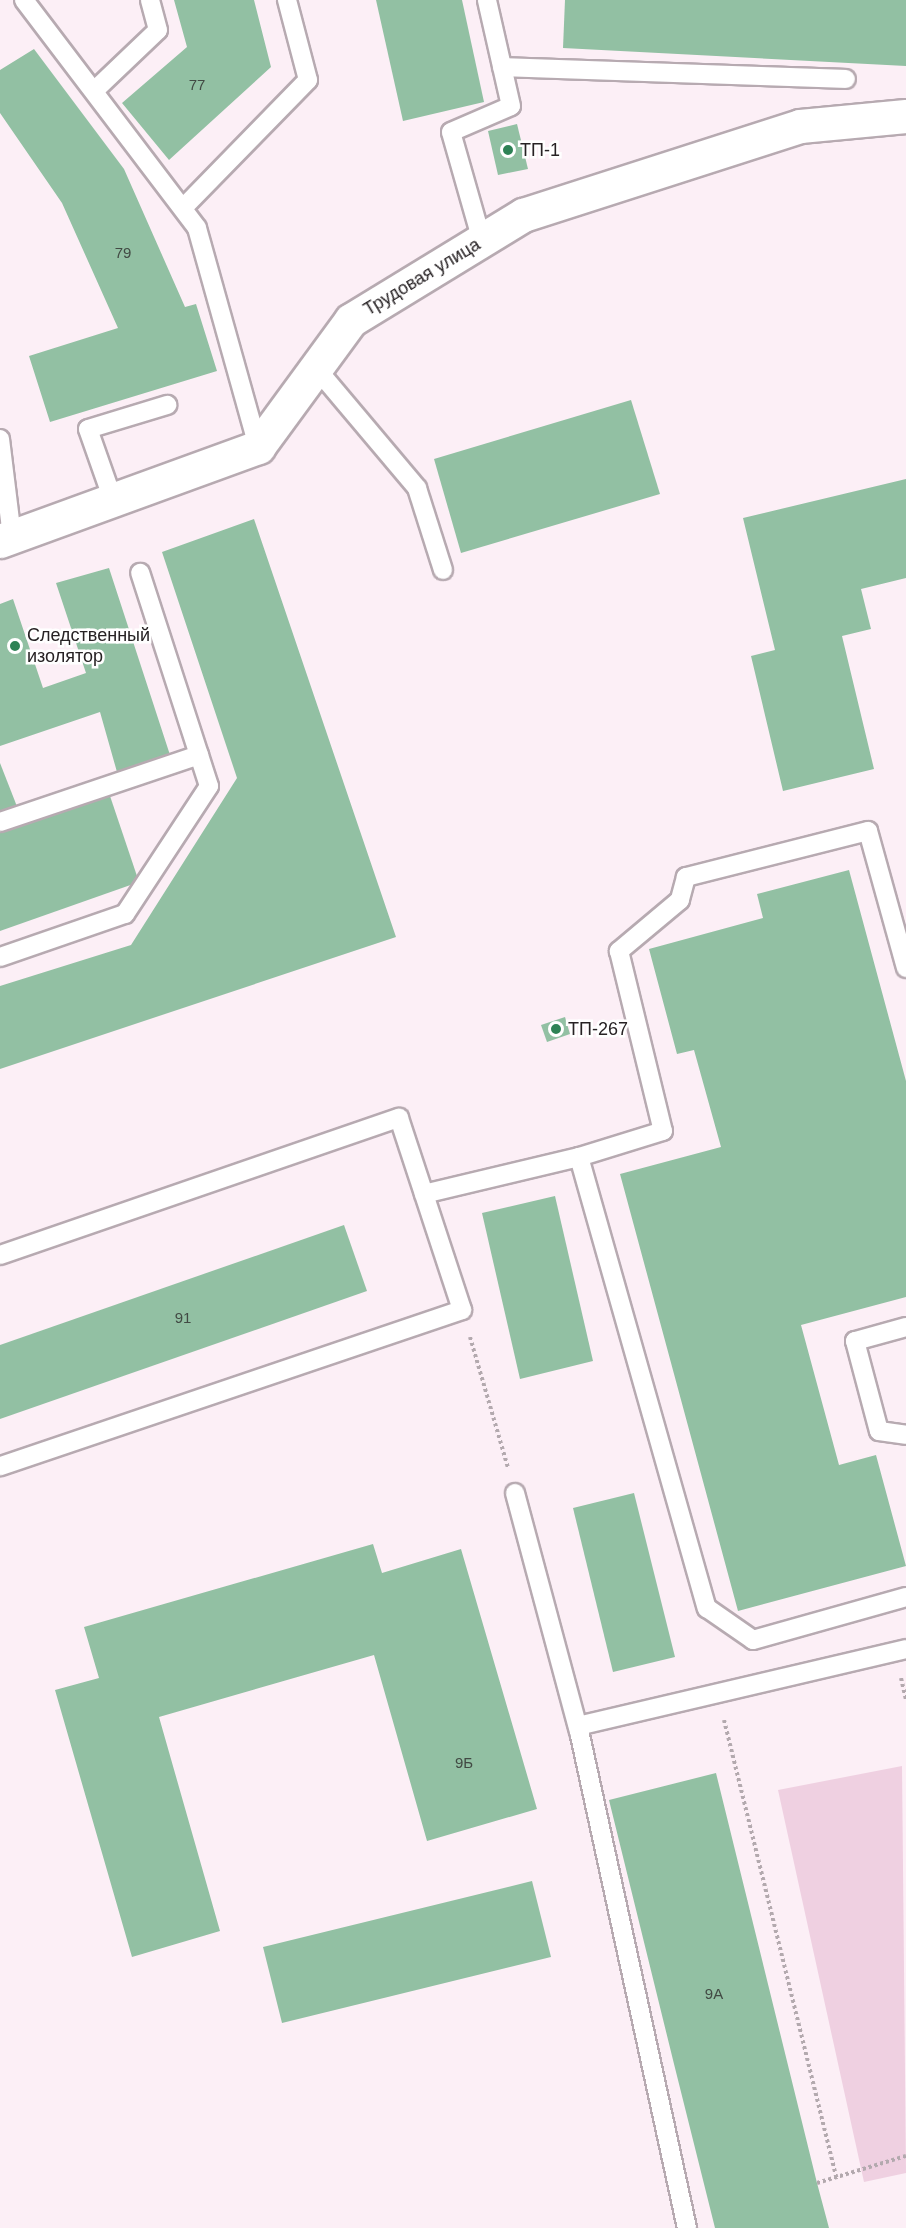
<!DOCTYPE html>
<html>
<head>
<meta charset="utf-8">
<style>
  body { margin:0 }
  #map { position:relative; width:906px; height:2228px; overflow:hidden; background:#fceff6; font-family:Arial,sans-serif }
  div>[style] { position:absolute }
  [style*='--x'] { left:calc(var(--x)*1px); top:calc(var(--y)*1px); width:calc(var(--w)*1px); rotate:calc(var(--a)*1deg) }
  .green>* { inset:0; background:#efd0e1 }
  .building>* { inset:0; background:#92c0a3 }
  .path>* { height:4px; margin-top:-2px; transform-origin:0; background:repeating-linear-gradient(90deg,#b3a9ae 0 3px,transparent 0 6px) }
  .roads { filter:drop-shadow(2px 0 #b7aab1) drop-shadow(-2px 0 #b7aab1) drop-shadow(0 2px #b7aab1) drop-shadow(0 -2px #b7aab1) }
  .service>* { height:18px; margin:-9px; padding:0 9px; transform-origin:9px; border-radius:9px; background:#fff }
  .minor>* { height:33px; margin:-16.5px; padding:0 16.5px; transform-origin:16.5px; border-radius:16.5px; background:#fff }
  .dots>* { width:16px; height:16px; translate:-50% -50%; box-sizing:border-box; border:3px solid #fff; border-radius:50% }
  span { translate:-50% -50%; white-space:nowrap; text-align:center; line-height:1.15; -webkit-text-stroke:5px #fff; paint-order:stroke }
  .number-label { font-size:15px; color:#424a44 }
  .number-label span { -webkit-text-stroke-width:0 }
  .poi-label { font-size:18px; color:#272224 }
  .left { translate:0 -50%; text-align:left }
  .street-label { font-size:18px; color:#272224 }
</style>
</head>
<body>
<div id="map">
  <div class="green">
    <i style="clip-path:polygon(902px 1766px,906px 2173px,864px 2182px,778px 1790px)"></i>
  </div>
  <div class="building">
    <i style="clip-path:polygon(174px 0,254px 0,271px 67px,169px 160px,122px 103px,187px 47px)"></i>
    <i style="clip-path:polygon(376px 0,462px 0,484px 102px,403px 121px)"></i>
    <i style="clip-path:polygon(565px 0,906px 0,906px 66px,563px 48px)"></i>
    <i style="clip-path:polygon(34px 49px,124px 169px,185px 307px,196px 304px,217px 371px,50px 422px,29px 356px,118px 328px,62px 203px,0 113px,0 70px)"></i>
    <i style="clip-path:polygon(517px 124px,528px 169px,498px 175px,488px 131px)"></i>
    <i style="clip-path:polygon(631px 400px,660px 494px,461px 553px,434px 459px)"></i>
    <i style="clip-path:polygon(906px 479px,906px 578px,861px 589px,871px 629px,842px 636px,874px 769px,783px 791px,751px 656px,775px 650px,743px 518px)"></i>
    <i style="clip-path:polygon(254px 519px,396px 937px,0 1069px,0 986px,131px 945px,237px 778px,162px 552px)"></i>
    <i style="clip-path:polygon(109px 568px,170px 755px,117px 772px,100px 712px,0 746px,0 604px,13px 599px,43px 688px,86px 673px,56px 583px)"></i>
    <i style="clip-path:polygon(0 763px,18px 809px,0 815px)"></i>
    <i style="clip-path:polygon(109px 793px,139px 882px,0 931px,0 830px)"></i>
    <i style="clip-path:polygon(849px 870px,906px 1081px,906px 1297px,801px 1325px,839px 1465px,876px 1455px,906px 1566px,738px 1611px,620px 1174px,721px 1147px,694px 1050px,677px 1054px,649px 949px,763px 918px,757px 894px)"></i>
    <i style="clip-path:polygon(565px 1017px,570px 1034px,547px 1042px,541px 1025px)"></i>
    <i style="clip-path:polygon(555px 1196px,593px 1361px,520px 1379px,482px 1213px)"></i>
    <i style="clip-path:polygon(344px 1225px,367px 1291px,0 1419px,0 1345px)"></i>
    <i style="clip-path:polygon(634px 1493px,675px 1657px,613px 1672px,573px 1508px)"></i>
    <i style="clip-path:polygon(373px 1544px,382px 1573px,461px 1549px,537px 1809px,427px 1841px,374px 1655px,159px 1717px,220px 1931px,132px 1957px,55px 1690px,99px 1678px,84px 1627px)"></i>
    <i style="clip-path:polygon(716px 1773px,817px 2183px,829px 2228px,715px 2228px,674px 2064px,609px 1800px)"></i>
    <i style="clip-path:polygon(532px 1881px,551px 1957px,282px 2023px,263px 1947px)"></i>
  </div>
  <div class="path">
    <i style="--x:470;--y:1337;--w:136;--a:73.8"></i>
    <i style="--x:901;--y:1678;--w:22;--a:77"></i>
    <i style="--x:724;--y:1720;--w:471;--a:76.2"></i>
    <i style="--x:817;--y:2183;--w:93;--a:-16.9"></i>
  </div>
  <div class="roads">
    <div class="service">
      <i style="--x:24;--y:0;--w:286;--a:52.8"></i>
      <i style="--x:197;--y:228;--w:227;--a:74.4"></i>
      <i style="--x:502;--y:67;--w:344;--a:2"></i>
      <i style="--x:94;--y:91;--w:88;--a:-43.6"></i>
      <i style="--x:158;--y:30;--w:31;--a:-105"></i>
      <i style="--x:183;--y:208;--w:179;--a:-45.7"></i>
      <i style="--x:308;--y:80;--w:83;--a:-104.7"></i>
      <i style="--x:482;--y:241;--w:113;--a:-105.9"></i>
      <i style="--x:451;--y:132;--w:65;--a:-23.4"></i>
      <i style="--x:511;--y:106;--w:109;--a:-102.8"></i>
      <i style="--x:316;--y:368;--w:157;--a:49.9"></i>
      <i style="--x:417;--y:488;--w:86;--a:72.4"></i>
      <i style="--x:0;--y:439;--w:99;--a:83"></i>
      <i style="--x:113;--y:500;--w:75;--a:-109.4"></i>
      <i style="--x:88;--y:429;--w:83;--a:-16.9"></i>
      <i style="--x:0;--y:822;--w:210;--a:-18.6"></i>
      <i style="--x:0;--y:957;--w:132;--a:-19"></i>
      <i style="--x:125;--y:914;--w:153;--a:-56.7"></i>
      <i style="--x:209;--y:786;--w:224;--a:-107.9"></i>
      <i style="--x:906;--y:968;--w:142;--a:-105.5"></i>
      <i style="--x:868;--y:831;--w:188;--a:165.8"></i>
      <i style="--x:686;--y:877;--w:24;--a:105"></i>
      <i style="--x:680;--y:900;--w:80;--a:140.1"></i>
      <i style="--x:619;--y:951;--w:185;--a:76.3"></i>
      <i style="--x:663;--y:1131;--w:88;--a:162.8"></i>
      <i style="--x:579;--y:1157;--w:469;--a:74.2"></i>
      <i style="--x:707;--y:1608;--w:56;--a:34.8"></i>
      <i style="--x:753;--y:1640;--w:159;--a:-15.7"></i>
      <i style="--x:424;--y:1194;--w:159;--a:-13.4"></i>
      <i style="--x:0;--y:1255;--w:422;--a:-19"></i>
      <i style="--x:399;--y:1118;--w:202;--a:71.8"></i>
      <i style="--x:462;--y:1310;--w:488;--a:161.3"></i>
      <i style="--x:906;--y:1327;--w:53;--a:164.6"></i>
      <i style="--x:855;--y:1341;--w:93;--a:75.1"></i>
      <i style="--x:879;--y:1431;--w:27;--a:8"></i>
      <i style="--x:515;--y:1493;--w:247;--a:75"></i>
      <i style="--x:687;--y:2228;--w:514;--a:-102.25"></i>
      <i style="--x:578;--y:1726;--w:337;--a:-13.2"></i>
    </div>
    <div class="minor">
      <i style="--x:0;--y:541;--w:275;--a:-20"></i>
      <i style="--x:258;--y:447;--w:157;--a:-53.8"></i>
      <i style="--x:351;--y:320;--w:202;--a:-31.4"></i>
      <i style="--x:523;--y:215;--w:291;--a:-17.8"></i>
      <i style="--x:800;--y:126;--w:106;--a:-5.4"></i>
    </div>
  </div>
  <div class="dots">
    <i style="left:508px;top:150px;background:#2e8255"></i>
    <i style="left:15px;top:646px;background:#2e8255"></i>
    <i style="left:556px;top:1029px;background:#2e8255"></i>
  </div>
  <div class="number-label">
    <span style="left:197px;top:85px">77</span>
    <span style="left:123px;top:253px">79</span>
    <span style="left:183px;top:1318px">91</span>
    <span style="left:464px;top:1763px">9Б</span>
    <span style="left:714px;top:1994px">9А</span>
  </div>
  <div class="poi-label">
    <span class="left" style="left:520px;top:150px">ТП-1</span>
    <span class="left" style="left:27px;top:646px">Следственный<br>изолятор</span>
    <span class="left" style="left:568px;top:1029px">ТП-267</span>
  </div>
  <div class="street-label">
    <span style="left:422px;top:277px;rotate:-31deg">Трудовая улица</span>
  </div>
</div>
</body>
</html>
